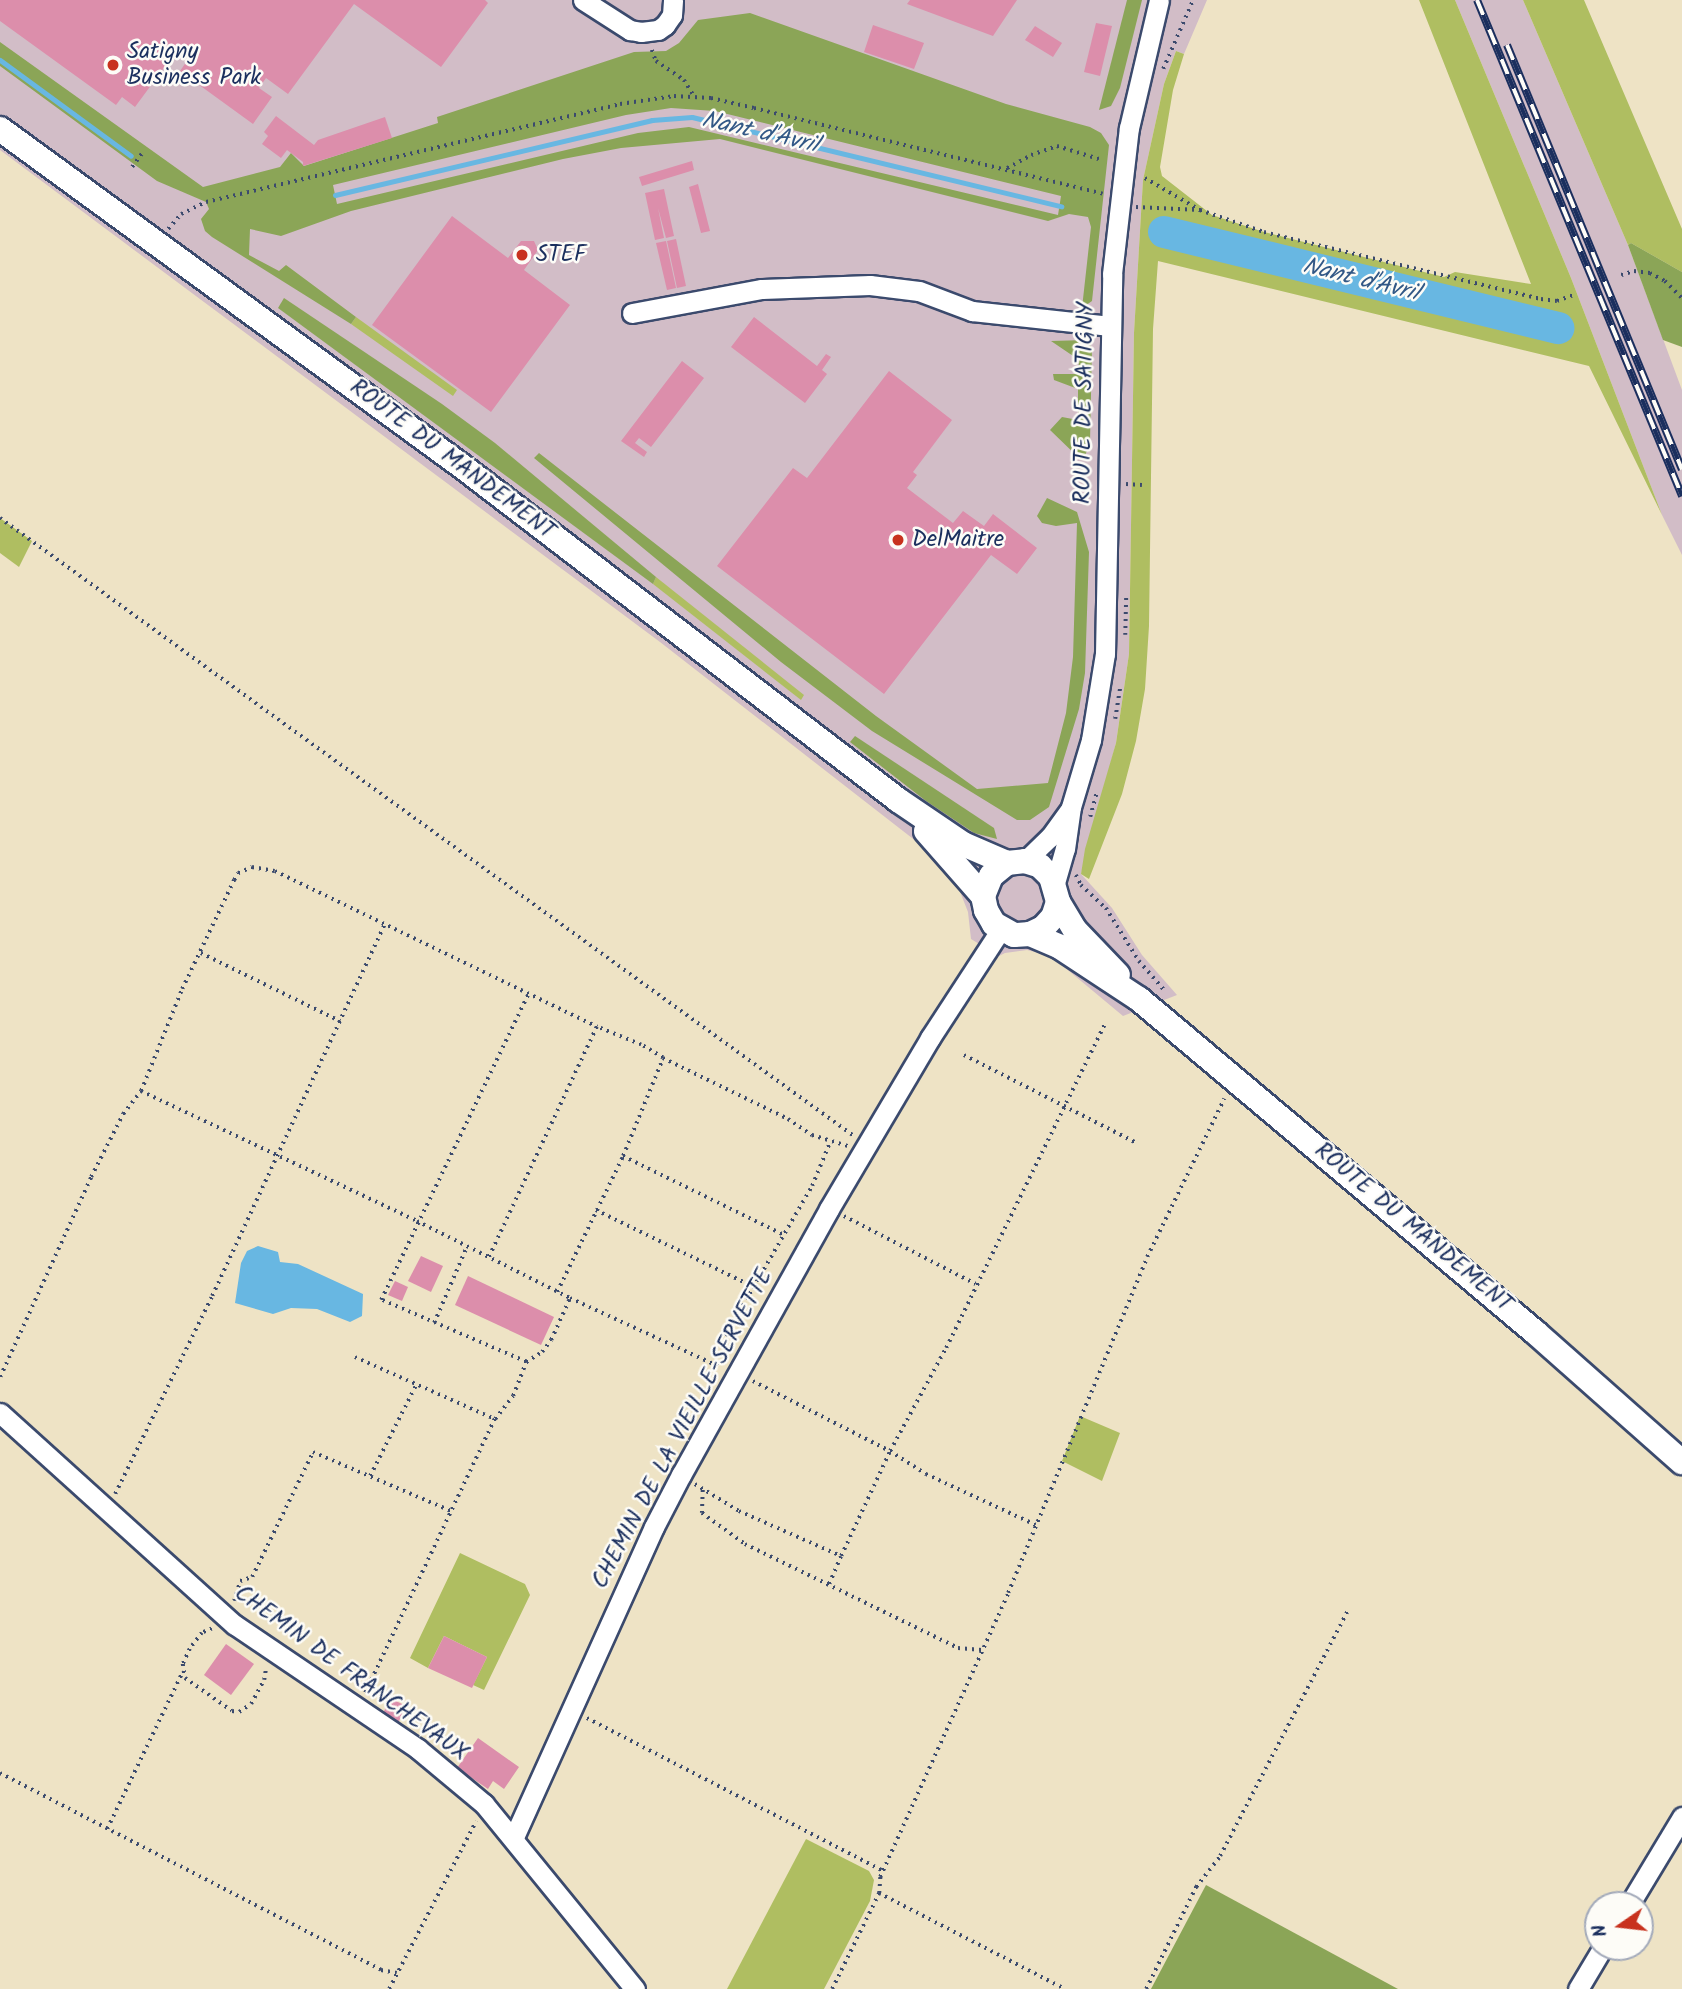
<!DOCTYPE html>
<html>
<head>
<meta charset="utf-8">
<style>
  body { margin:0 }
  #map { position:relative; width:1682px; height:1989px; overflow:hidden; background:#eee3c5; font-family:Kalam,sans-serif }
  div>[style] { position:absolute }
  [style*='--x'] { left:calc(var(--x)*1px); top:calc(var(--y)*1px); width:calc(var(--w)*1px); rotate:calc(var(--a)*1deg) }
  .industrial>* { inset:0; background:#d2bdc7 }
  .green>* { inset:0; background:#afbe61 }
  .forest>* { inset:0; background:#8ba557 }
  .water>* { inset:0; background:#68b7e2 }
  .stream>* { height:5px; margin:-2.5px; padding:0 2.5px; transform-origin:2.5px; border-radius:2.5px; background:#68b7e2 }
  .river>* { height:32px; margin:-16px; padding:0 16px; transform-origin:16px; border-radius:16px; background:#68b7e2 }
  .building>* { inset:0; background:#dc8eab }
  .path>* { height:3.5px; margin-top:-1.75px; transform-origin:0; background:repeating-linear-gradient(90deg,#3b4a6d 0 2px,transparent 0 7px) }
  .roads { filter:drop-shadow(2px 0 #3b4a6d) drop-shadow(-2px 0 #3b4a6d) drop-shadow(0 2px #3b4a6d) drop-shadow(0 -2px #3b4a6d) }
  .minor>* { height:19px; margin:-9.5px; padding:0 9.5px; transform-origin:9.5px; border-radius:9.5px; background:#fff }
  .major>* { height:24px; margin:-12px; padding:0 12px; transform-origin:12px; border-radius:12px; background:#fff }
  .rail>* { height:8px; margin-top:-4px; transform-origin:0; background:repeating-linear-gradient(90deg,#fdfcf7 0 16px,#1b2f5e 0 32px); box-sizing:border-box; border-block:2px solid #1b2f5e }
  .dots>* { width:19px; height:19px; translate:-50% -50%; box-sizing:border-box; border:4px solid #fdfcf7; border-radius:50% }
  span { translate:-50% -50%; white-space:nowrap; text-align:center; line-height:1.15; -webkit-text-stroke:5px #fdfcf7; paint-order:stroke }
  .poi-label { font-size:23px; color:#1b2f5e }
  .left { translate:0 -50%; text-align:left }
  .street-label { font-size:23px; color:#1b2f5e }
  .water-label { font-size:24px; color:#325886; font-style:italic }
  .north { position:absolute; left:1584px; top:1891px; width:70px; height:70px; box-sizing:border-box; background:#fdfcf7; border:2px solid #a3aaba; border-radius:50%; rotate:256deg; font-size:19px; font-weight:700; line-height:28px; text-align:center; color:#1b2f5e }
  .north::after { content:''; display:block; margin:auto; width:24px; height:32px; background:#c8321e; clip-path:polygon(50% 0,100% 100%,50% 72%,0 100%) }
</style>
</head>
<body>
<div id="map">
  <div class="industrial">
    <i style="clip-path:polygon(0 0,1207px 0,1184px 54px,1176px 51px,1164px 84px,1143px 180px,1134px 333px,1129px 654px,1116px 743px,1081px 874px,1112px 908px,1142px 955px,1177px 995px,1123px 1016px,1051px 956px,1027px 950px,1005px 953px,999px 956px,971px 939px,968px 912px,957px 884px,937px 859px,921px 845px,660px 642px,0 150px)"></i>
    <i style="clip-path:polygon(1455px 0,1523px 0,1628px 245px,1682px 390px,1682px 555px,1662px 515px,1571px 278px)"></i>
  </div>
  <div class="green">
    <i style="clip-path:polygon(evenodd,1419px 0,1455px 0,1571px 278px,1662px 515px,1589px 366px,1158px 261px,1153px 329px,1149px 626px,1145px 689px,1136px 741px,1122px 794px,1089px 879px,1081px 874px,1085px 849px,1116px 743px,1129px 654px,1134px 333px,1143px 180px,1164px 84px,1176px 51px,1184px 54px,1173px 90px,1160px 167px,1162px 176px,1212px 215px,1264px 232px,1444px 277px,1455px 272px,1531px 284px,1419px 0,1160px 220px,1554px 319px,1561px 340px,1160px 240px,1163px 223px,1160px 220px)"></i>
    <i style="clip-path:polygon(1523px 0,1584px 0,1682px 229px,1682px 272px,1631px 243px,1628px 245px)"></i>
    <i style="clip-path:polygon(356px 317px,457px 390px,453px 396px,351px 324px)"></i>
    <i style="clip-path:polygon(0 518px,32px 541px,19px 567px,0 553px)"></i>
    <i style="clip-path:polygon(656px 577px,804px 695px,801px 700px,653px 584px)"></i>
    <i style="clip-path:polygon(1080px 1416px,1120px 1433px,1102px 1481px,1062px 1461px)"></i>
    <i style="clip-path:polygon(460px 1553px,525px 1584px,530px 1595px,484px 1690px,473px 1685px,487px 1657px,444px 1636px,428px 1668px,410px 1658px)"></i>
    <i style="clip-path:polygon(806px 1839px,869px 1871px,874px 1880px,870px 1901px,824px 1989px,727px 1989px)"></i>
  </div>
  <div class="forest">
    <i style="clip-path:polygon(1127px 0,1142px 0,1120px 88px,1111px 106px,1099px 110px)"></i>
    <i style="clip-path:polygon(evenodd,750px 13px,1006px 104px,1090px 127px,1101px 133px,1109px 145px,1092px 301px,1082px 308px,1091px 227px,1088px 217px,1069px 214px,1048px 221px,720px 139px,621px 148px,563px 159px,351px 211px,281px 236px,250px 229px,249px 255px,279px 271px,286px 265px,356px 317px,351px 324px,212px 237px,205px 231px,201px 219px,209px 209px,206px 202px,157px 181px,0 66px,0 42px,203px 187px,280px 167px,291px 153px,304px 166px,438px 123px,437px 117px,634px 52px,666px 51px,679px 43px,698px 20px,750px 13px,671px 108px,715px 111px,1061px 196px,1058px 215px,689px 127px,638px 133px,337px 204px,333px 185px,626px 115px,671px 108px)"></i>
    <i style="clip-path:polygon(1631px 243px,1682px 272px,1682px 347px,1663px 340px,1628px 245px)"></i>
    <i style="clip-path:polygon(284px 298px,442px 404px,495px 443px,656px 577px,653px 584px,278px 308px)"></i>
    <i style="clip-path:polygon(1087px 340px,1092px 348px,1090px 442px,1085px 456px,1080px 459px,1050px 430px,1062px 417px,1078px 420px,1078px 389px,1054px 380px,1053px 374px,1078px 374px,1079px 360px,1051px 341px)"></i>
    <i style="clip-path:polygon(539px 453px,876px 716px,977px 789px,1048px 783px,1066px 713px,1073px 657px,1077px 523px,1056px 526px,1042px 523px,1037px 516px,1047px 498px,1077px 512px,1089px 552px,1085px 673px,1079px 709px,1049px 807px,1030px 820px,1017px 820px,872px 731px,781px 662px,534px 458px)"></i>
    <i style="clip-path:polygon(855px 736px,994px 828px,997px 839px,974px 833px,926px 801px,850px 742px)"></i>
    <i style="clip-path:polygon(1206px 1885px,1398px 1989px,1151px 1989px)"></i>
  </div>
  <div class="water">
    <i style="clip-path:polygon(258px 1246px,278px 1252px,280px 1262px,298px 1264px,363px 1294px,362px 1316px,350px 1322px,317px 1309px,291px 1308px,273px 1314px,235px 1303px,241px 1263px,247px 1251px)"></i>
  </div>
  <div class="stream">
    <i style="--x:0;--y:60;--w:162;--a:36.2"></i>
    <i style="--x:335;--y:195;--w:326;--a:-13.3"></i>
    <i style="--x:652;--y:120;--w:40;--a:-4.3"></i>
    <i style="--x:692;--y:117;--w:380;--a:13.6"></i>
  </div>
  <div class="river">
    <i style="--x:1164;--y:232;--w:406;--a:13.7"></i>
  </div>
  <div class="building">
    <i style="clip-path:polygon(0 0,485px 0,488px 3px,441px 67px,354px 4px,288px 94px,266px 78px,259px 88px,272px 97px,253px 124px,180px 71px,189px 58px,177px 50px,135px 107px,122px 97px,116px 105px,0 21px)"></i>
    <i style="clip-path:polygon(910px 0,1017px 0,993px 36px,907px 4px)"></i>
    <i style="clip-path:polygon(1096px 23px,1112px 26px,1100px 76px,1084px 72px)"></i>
    <i style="clip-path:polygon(873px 25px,924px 43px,914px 69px,864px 52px)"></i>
    <i style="clip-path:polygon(1035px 26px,1062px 43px,1053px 57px,1025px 40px)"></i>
    <i style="clip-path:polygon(276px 116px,314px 145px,318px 140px,385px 117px,392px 138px,303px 166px,303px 162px,287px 150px,281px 158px,262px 144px,268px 136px,264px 132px)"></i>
    <i style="clip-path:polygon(692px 161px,694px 170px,642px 186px,639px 177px)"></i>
    <i style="clip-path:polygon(698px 184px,710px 231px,701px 233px,689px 187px)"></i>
    <i style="clip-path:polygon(664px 189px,674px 236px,666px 238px,658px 208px,664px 238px,655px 240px,645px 193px)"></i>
    <i style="clip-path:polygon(452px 216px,508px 258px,521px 241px,534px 241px,538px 250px,524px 270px,570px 305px,491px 412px,372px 325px)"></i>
    <i style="clip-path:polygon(676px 239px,686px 286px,677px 288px,667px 241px)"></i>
    <i style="clip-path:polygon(666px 241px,676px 288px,667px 290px,656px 243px)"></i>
    <i style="clip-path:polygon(754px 317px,817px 366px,826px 354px,831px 357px,822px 370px,827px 374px,805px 403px,731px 347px)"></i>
    <i style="clip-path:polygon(682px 361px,704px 378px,651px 447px,639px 438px,635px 443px,647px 452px,644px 457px,621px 441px)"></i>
    <i style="clip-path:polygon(889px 371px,952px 420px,913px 472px,917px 475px,907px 488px,953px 523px,963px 511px,984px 526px,993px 514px,1037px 548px,1017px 574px,991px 555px,884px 694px,717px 566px,793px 468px,807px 478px)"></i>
    <i style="clip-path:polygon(421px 1256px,443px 1266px,431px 1292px,408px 1281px)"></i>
    <i style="clip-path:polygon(468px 1276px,554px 1317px,541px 1345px,455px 1305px)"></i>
    <i style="clip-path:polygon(395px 1281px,408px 1287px,402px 1301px,388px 1295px)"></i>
    <i style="clip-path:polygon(444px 1636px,487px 1657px,472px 1688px,428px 1668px)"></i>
    <i style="clip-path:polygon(226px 1644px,254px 1664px,231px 1695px,204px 1675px)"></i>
    <i style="clip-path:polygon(390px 1698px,406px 1706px,398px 1723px,381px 1718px)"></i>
    <i style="clip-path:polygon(478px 1738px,519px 1767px,504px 1789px,493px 1781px,488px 1789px,457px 1768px)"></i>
  </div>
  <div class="path">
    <i style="--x:652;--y:50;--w:12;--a:70"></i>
    <i style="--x:656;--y:61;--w:34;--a:34"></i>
    <i style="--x:684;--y:80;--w:19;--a:58"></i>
    <i style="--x:1163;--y:69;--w:75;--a:-66.5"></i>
    <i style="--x:132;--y:167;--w:19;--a:-54"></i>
    <i style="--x:1007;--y:168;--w:27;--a:-28"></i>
    <i style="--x:1031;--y:155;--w:28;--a:-19"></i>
    <i style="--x:1057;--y:146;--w:44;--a:17.2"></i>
    <i style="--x:1145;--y:178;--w:64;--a:30.2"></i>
    <i style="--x:1200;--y:210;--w:68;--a:19"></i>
    <i style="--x:1264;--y:232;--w:285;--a:13.6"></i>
    <i style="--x:1541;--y:299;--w:16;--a:7"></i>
    <i style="--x:1557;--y:301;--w:20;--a:-20"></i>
    <i style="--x:1136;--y:207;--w:64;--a:2.7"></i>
    <i style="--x:168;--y:229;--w:20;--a:-49"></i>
    <i style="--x:181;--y:214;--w:28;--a:-26"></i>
    <i style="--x:206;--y:202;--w:425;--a:-13.3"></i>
    <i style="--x:620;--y:104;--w:55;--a:-8.4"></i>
    <i style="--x:674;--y:96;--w:37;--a:3"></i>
    <i style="--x:711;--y:98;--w:44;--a:13.1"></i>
    <i style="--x:754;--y:108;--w:359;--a:13.8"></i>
    <i style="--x:1621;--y:275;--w:14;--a:-17"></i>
    <i style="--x:1634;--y:271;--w:16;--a:7"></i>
    <i style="--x:1650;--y:273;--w:17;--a:28"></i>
    <i style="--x:1665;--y:281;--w:24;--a:45"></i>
    <i style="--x:1126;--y:484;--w:16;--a:4"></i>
    <i style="--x:0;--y:518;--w:1054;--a:35.89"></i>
    <i style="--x:1125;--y:635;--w:41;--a:-88.6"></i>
    <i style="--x:1115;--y:719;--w:31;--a:-81"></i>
    <i style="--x:1090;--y:817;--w:27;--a:-75"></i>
    <i style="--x:1076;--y:875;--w:11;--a:63"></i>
    <i style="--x:1081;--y:885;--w:34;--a:43"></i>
    <i style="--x:1106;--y:908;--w:62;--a:58.1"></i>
    <i style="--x:1139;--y:961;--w:38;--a:49"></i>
    <i style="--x:201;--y:953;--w:155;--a:26.1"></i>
    <i style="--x:964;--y:1055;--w:192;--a:27"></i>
    <i style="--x:663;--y:1058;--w:139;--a:26"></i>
    <i style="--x:788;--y:1119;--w:29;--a:34"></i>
    <i style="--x:812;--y:1135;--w:38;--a:17"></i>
    <i style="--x:141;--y:1091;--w:305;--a:25.2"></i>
    <i style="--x:417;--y:1221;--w:171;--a:26.7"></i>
    <i style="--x:570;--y:1298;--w:165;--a:24.7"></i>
    <i style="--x:623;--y:1156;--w:179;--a:26.1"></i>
    <i style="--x:596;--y:1210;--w:176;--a:26"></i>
    <i style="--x:844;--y:1216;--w:148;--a:27.3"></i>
    <i style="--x:557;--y:1292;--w:151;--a:-64.1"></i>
    <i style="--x:623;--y:1156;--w:106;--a:-67.8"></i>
    <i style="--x:663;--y:1058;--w:26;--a:-149"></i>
    <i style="--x:641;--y:1045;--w:48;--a:-157.8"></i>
    <i style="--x:434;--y:1323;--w:84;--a:-66.8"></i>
    <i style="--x:725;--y:1336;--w:173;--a:-59.9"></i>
    <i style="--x:812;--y:1186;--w:48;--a:-67.8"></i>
    <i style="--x:355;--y:1357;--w:153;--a:23.9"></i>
    <i style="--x:495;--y:1419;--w:304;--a:115.3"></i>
    <i style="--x:526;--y:1362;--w:19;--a:-32"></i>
    <i style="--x:542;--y:1352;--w:15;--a:-53"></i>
    <i style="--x:551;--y:1340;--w:46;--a:-65.7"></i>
    <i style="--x:0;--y:1377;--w:220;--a:-65.5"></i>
    <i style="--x:91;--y:1177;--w:71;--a:-63.1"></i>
    <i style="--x:123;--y:1114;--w:29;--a:-52"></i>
    <i style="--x:141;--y:1091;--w:110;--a:-68.1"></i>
    <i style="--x:182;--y:989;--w:121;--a:-64.5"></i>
    <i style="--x:234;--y:880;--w:8;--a:-60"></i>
    <i style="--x:238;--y:873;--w:15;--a:-23"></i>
    <i style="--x:252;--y:867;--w:23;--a:10"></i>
    <i style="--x:275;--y:871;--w:358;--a:25.8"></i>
    <i style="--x:597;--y:1027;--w:255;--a:115.1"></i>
    <i style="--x:753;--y:1381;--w:154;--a:27.1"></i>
    <i style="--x:890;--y:1451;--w:43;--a:32.6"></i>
    <i style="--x:926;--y:1474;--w:121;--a:24.9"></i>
    <i style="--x:495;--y:1419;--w:29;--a:-52"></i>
    <i style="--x:513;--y:1396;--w:36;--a:-69"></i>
    <i style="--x:526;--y:1362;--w:158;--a:-156.8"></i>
    <i style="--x:381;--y:1300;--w:341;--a:-64.3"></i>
    <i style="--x:370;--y:1476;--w:102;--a:-63.2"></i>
    <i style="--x:695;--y:1484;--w:52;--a:31.5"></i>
    <i style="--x:739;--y:1511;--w:111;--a:23.8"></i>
    <i style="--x:841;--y:1556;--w:116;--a:-65"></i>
    <i style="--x:890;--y:1451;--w:117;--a:-61.5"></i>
    <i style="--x:946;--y:1348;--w:360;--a:-63.9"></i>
    <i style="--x:703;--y:1490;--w:23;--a:92"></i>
    <i style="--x:702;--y:1513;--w:53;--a:35.8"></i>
    <i style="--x:745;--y:1544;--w:237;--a:26"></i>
    <i style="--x:958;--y:1648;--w:24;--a:5"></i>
    <i style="--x:115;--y:1494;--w:220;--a:-63.9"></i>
    <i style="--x:212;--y:1296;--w:410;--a:-65.1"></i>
    <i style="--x:829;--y:1584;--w:30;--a:-67"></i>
    <i style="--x:234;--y:1601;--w:21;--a:-73"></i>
    <i style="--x:240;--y:1581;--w:13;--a:-18"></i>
    <i style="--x:252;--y:1577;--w:139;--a:-64"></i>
    <i style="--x:313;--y:1452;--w:150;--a:23.1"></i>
    <i style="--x:212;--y:1629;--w:11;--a:158"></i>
    <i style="--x:202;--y:1633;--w:20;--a:127"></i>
    <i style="--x:190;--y:1649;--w:17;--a:115"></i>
    <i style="--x:183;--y:1664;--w:14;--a:82"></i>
    <i style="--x:185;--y:1678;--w:57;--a:35.1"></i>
    <i style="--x:232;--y:1711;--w:7;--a:8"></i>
    <i style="--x:239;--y:1712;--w:14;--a:-34"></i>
    <i style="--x:251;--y:1704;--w:27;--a:-62"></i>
    <i style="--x:264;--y:1680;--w:13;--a:-81"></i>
    <i style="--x:587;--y:1718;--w:332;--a:27.3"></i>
    <i style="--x:0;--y:1773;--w:429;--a:27.3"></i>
    <i style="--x:381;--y:1970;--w:16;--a:11"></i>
    <i style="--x:107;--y:1829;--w:175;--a:-64.3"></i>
    <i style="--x:879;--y:1893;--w:209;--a:27.3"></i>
    <i style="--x:389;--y:1989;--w:189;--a:-62.6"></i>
    <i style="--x:832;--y:1989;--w:107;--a:-63.9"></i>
    <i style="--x:879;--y:1893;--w:16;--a:-86"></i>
    <i style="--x:880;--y:1877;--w:312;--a:-65.7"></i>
    <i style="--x:1008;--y:1593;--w:364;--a:-67.5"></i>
    <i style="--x:1147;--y:1257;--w:176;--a:-64"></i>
    <i style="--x:1146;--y:1989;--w:114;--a:-63.9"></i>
    <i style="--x:1196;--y:1887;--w:39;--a:-52"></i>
    <i style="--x:1220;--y:1856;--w:277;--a:-62.5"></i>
  </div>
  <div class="roads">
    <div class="minor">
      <i style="--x:583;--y:0;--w:56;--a:32.6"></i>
      <i style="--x:630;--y:30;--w:11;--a:10"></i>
      <i style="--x:641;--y:32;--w:17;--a:-7"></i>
      <i style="--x:658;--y:30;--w:9;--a:-36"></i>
      <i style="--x:665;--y:25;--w:12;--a:-55"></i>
      <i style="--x:672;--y:15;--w:15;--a:-86"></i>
      <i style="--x:632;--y:313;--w:132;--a:-10.5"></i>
      <i style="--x:762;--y:289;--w:108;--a:-2.1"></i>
      <i style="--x:870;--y:285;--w:49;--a:7"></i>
      <i style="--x:919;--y:291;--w:57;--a:20.7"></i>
      <i style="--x:972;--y:311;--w:139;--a:6.2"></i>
      <i style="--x:1025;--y:861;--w:35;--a:-44"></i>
      <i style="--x:1050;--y:837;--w:32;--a:-54"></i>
      <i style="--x:1055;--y:883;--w:35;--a:-74"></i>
      <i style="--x:1065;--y:849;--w:42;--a:-81.9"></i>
      <i style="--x:1071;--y:807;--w:70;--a:-73.4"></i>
      <i style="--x:1091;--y:740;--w:87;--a:-80.8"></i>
      <i style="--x:1105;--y:654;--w:380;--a:-88.9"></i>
      <i style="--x:1112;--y:274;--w:147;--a:-83.4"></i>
      <i style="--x:1129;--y:128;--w:131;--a:-76.8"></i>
      <i style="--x:0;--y:1413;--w:316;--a:42.1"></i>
      <i style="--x:235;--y:1625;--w:221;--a:34.1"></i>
      <i style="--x:418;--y:1749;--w:86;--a:39.8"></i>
      <i style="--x:484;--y:1804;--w:239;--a:50.8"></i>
      <i style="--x:514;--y:1837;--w:340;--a:-65.7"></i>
      <i style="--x:654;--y:1527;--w:59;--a:-62.6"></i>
      <i style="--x:681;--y:1475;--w:304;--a:-60.9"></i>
      <i style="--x:829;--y:1209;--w:199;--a:-59.4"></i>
      <i style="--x:930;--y:1038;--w:130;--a:-56.9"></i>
      <i style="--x:1629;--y:1905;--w:103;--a:-58.9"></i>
      <i style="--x:1578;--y:1989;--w:49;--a:-59.2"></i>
    </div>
    <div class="major">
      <i style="--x:0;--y:129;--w:573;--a:36.13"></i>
      <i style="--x:463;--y:467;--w:548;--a:37.43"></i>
      <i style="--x:898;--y:800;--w:78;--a:34.1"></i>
      <i style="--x:963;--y:844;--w:48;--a:23.4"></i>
      <i style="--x:926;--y:831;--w:86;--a:48.8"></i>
      <i style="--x:1058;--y:902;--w:16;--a:108"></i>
      <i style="--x:1053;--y:917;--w:15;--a:132"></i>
      <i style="--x:1043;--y:928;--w:14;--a:155"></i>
      <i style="--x:1030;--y:934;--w:16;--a:176"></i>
      <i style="--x:1014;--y:935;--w:23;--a:-151"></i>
      <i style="--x:994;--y:924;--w:16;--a:-120"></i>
      <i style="--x:986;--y:910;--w:14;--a:-102"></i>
      <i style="--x:983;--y:896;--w:22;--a:-68"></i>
      <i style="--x:991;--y:876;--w:21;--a:-39"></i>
      <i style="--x:1007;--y:863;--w:18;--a:-6"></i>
      <i style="--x:1025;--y:861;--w:16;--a:18"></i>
      <i style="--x:1040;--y:866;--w:16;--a:45"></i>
      <i style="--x:1051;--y:877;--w:26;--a:74"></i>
      <i style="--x:1058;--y:902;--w:33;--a:59"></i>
      <i style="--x:1075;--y:930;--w:62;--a:46.3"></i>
      <i style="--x:1030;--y:934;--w:33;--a:23"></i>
      <i style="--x:1060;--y:947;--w:95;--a:33.4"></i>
      <i style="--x:1139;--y:999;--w:519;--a:40.07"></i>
      <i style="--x:1536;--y:1333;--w:195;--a:41.5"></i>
    </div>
  </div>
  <div class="rail">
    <i style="--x:1477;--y:0;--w:537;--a:67.54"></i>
    <i style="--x:1507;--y:45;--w:459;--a:67.6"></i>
  </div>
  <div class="dots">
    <i style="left:113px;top:65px;background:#c8321e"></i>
    <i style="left:522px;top:255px;background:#c8321e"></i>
    <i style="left:898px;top:540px;background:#c8321e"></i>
  </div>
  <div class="poi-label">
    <span class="left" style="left:127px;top:65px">Satigny<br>Business Park</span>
    <span class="left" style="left:536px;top:255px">STEF</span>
    <span class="left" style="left:912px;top:540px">DelMaitre</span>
  </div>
  <div class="street-label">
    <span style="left:1085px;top:403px;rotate:-89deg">ROUTE DE SATIGNY</span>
    <span style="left:452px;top:460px;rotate:37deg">ROUTE DU MANDEMENT</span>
    <span style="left:1413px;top:1228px;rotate:40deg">ROUTE DU MANDEMENT</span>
    <span style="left:683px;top:1429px;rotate:-62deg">CHEMIN DE LA VIEILLE-SERVETTE</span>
    <span style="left:351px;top:1674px;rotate:36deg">CHEMIN DE FRANCHEVAUX</span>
  </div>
  <div class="water-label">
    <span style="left:760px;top:133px;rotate:13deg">Nant d'Avril</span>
    <span style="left:1361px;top:280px;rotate:14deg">Nant d'Avril</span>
  </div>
  <div class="north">N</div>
</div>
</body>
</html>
